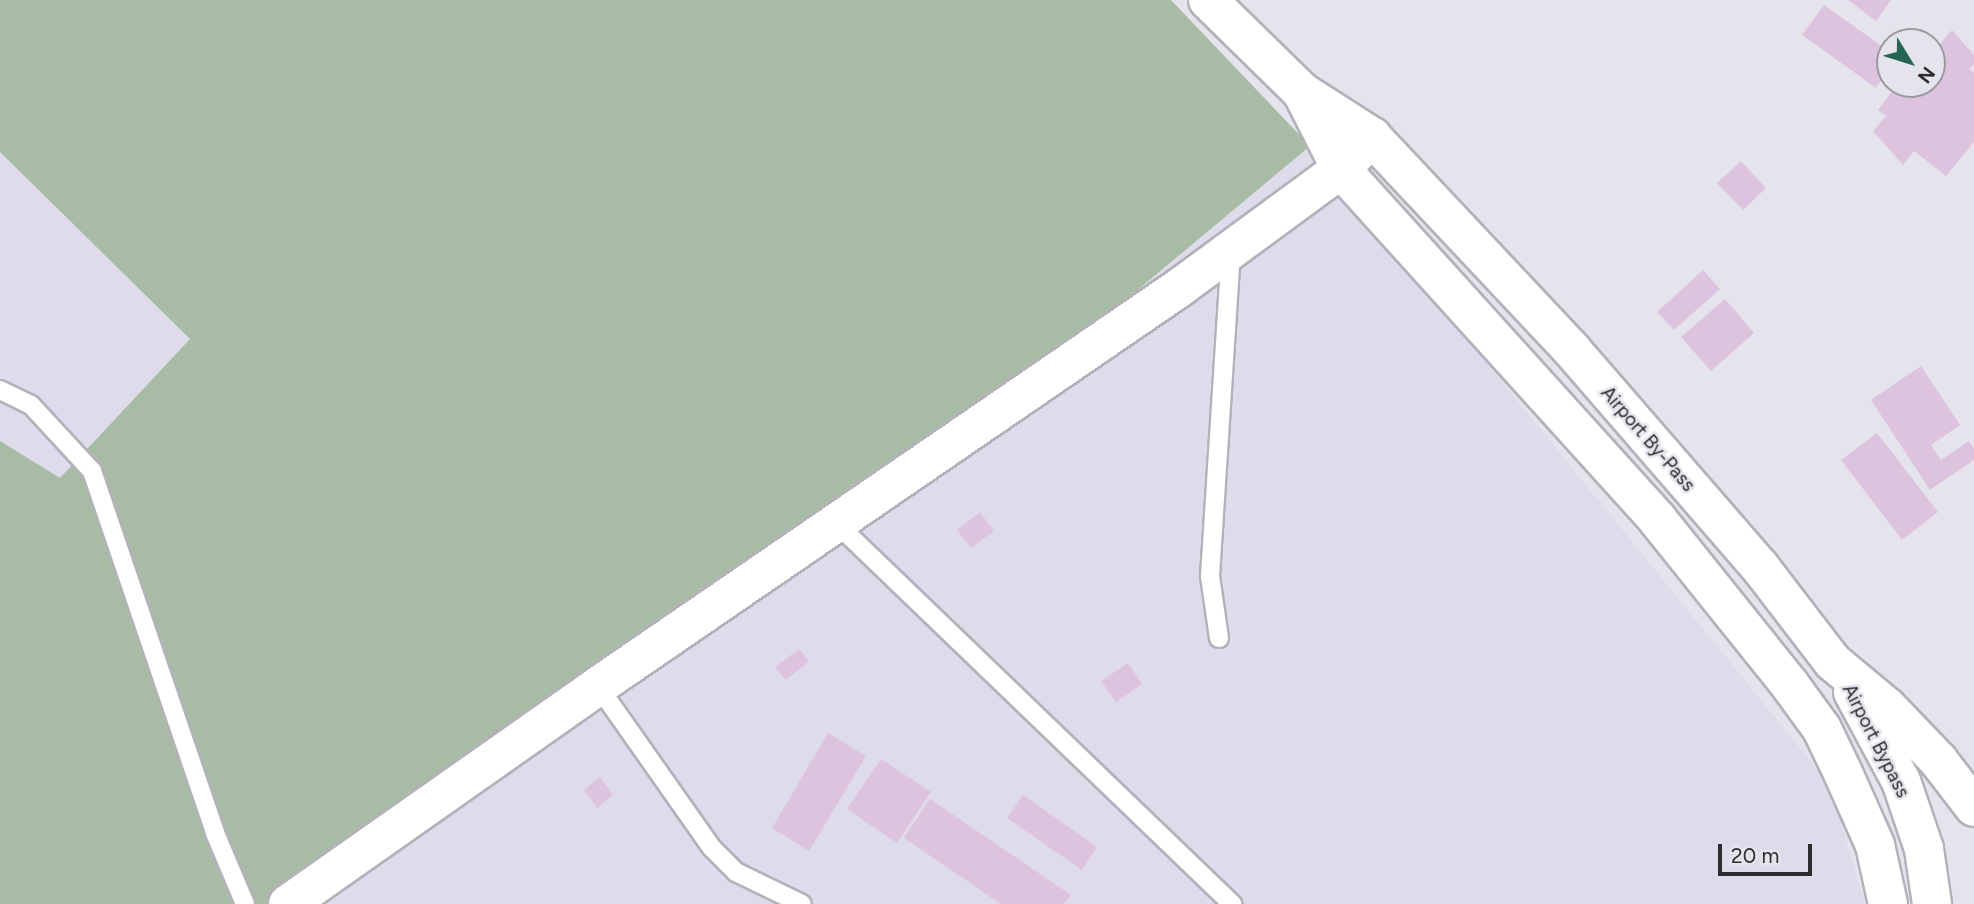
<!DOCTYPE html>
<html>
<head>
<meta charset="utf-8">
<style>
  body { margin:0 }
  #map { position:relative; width:1974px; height:904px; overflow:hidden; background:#e5e4ec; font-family:Figtree,sans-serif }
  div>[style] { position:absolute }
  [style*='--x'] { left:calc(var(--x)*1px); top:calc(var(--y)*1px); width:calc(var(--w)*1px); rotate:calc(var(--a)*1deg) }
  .built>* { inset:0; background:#dedbeb }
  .green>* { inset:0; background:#a8bca5 }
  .building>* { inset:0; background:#dec3df }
  .roads { filter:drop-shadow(2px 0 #b3b2ba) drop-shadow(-2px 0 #b3b2ba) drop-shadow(0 2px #b3b2ba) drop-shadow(0 -2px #b3b2ba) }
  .service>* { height:18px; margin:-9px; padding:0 9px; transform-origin:9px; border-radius:9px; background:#fff }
  .tertiary>* { height:38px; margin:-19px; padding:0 19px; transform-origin:19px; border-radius:19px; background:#fff }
  .secondary>* { height:38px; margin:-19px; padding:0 19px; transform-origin:19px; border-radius:19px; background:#fff }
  span { translate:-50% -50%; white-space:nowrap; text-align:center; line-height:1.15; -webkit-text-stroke:5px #e5e4ec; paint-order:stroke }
  .street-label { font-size:19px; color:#2d2c2f }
  .north { position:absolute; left:1876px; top:28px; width:70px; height:70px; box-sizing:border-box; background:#e5e4ec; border:2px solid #9b9aa0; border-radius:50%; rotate:128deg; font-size:19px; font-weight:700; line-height:28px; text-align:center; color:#2d2c2f }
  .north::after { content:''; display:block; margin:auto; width:24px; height:32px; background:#246553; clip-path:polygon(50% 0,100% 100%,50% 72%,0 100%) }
  .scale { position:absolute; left:1718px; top:844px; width:94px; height:32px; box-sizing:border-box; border:4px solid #2d2c2f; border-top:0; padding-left:9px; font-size:21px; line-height:24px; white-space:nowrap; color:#2d2c2f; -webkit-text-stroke:5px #e5e4ec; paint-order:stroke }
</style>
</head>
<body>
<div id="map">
  <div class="built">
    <i style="clip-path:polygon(1310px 146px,1830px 785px,1865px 904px,275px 904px,910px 480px)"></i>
    <i style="clip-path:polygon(0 152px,190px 339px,60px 479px,0 441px)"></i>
  </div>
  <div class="green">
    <i style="clip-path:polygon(0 0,1171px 0,1310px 146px,910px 480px,275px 904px,0 904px,0 441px,60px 478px,190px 339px,0 152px)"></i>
  </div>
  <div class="building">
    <i style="clip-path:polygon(1848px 0,1891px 0,1876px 21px)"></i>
    <i style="clip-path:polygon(1824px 5px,1890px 52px,1890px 67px,1876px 88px,1802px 35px)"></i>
    <i style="clip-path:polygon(1952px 30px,1974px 55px,1974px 64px,1969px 69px,1974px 73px,1974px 142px,1946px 176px,1914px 151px,1903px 165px,1873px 131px,1886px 116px,1878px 110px,1894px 89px,1903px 96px,1913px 84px,1932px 84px,1932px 43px,1939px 45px)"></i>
    <i style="clip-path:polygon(1741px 161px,1766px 188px,1743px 210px,1717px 183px)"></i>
    <i style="clip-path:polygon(1703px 270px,1720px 289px,1674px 330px,1657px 312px)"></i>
    <i style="clip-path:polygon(1725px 299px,1754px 333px,1711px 371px,1681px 337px)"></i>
    <i style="clip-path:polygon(1921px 366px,1960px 425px,1931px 445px,1941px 460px,1969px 441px,1974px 449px,1974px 460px,1930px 490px,1871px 400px)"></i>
    <i style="clip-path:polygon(1877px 433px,1938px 512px,1902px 540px,1841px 460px)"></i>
    <i style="clip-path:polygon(980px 512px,994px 531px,971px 548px,957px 530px)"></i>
    <i style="clip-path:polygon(799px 649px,809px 661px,786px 680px,775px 667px)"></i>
    <i style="clip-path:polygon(1128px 663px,1142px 684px,1116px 702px,1101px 681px)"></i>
    <i style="clip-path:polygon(828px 733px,866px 756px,809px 851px,772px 828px)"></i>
    <i style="clip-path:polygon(881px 759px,931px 792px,897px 843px,847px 809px)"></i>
    <i style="clip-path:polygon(600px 777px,613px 795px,597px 808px,584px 790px)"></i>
    <i style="clip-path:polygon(1023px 795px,1097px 847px,1082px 870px,1007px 818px)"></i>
    <i style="clip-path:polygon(930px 799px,1071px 895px,1064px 904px,1001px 904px,904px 838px)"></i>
  </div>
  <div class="roads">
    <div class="service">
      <i style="--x:0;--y:390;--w:34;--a:26"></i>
      <i style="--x:31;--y:405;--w:90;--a:47.3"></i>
      <i style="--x:92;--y:471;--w:382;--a:71.2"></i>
      <i style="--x:215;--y:833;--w:77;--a:67.1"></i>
      <i style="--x:836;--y:523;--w:550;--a:43.89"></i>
      <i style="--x:1219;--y:638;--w:63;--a:-98.3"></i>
      <i style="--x:1210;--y:576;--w:323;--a:-86.3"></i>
      <i style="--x:598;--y:686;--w:198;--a:54.9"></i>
      <i style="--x:712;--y:848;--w:34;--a:45"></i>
      <i style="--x:736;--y:872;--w:73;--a:25.9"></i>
    </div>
    <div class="tertiary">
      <i style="--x:288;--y:904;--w:379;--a:-35.1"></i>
      <i style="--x:598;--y:686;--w:704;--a:-34.41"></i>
      <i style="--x:1179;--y:288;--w:201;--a:-36.3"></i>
      <i style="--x:1341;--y:169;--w:45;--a:-45.9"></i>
    </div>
    <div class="secondary">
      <i style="--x:1208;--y:0;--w:132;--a:44.4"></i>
      <i style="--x:1302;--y:92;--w:83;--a:32.7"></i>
      <i style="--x:1372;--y:137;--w:291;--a:46.8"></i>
      <i style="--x:1571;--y:349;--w:289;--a:49.1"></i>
      <i style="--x:1760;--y:567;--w:120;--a:52.5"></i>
      <i style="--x:1833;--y:662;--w:70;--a:39.8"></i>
      <i style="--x:1887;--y:707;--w:74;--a:46.1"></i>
      <i style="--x:1938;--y:760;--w:59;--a:52.5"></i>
      <i style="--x:1303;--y:94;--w:84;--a:63.1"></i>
      <i style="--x:1341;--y:169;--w:472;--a:47.9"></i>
      <i style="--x:1657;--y:519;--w:213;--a:51.3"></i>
      <i style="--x:1790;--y:685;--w:54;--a:54"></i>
      <i style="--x:1822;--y:729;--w:49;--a:64.5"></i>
      <i style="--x:1843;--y:773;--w:79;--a:66"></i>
      <i style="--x:1875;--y:845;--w:60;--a:77.6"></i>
      <i style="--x:1853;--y:692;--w:101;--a:61.7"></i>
      <i style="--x:1901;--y:781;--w:72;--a:71.3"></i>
      <i style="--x:1924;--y:849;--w:56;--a:81.7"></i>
    </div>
  </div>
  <div class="street-label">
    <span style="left:1648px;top:439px;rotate:49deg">Airport By-Pass</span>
    <span style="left:1876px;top:741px;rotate:63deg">Airport Bypass</span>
  </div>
  <div class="north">N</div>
  <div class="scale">20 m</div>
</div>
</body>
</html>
